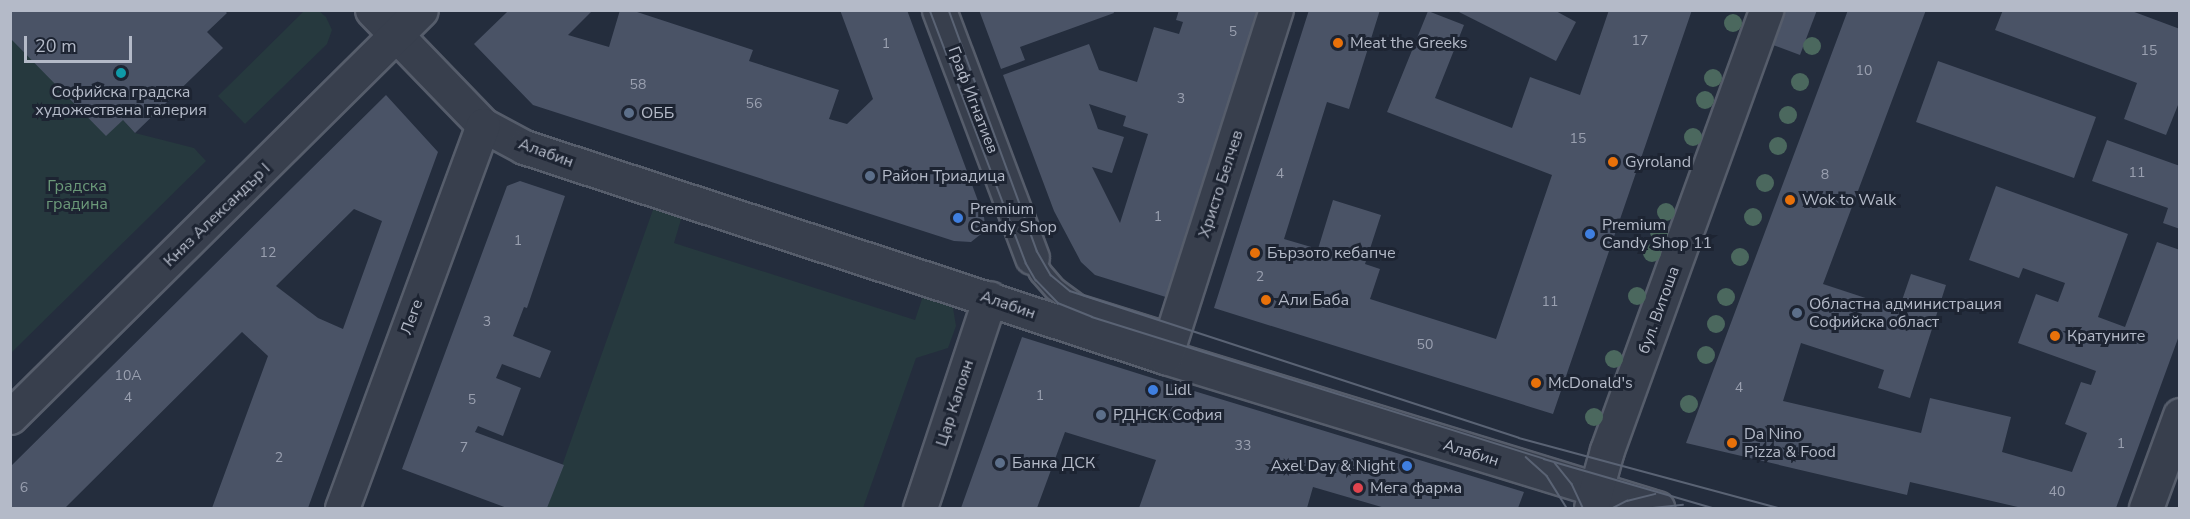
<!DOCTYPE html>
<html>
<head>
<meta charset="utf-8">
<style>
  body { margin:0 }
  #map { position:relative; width:2190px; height:519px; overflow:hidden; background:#242d3d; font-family:"Nunito Sans",sans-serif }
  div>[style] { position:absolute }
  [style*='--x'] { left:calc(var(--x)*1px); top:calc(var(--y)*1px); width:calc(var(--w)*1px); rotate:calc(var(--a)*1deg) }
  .green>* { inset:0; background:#26393e }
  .building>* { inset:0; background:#4a5366 }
  .roads { filter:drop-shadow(2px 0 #565d6b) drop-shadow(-2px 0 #565d6b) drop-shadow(0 2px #565d6b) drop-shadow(0 -2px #565d6b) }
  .lane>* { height:21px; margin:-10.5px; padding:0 10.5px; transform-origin:10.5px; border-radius:10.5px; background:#383f4d }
  .street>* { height:33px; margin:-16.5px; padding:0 16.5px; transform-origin:16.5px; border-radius:16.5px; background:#383f4d }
  .tram>* { height:1.5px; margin:-0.75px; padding:0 0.75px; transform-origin:0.75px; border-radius:0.75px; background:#5a6374 }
  .trees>* { width:18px; height:18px; margin:-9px; border-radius:50%; background:#4b685e }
  .dots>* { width:16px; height:16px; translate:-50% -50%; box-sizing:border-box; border:3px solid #1d2432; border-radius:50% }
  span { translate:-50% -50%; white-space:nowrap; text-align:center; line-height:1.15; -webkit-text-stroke:6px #1d2432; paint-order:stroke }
  .number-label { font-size:14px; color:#9aa0b0 }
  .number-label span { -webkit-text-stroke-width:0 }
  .poi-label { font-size:16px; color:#b4bac8 }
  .left { translate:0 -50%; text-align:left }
  .right { translate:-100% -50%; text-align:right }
  .street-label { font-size:16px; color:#b4bac8 }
  .park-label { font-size:16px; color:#6b9979 }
  .frame { position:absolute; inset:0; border:12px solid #b4bac8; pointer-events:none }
  .scale { position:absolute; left:24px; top:36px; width:108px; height:27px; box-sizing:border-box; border:3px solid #b4bac8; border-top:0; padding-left:8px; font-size:18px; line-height:21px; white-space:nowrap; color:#b4bac8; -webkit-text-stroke:4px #1d2432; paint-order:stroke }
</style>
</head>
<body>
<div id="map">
  <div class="green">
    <i style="clip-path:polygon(305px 10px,319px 11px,326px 17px,332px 30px,327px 44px,245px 124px,218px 96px)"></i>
    <i style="clip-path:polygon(11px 38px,123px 120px,135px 133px,194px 148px,206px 161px,11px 353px)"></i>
    <i style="clip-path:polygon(654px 207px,682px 216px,674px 243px,915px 320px,924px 293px,948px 302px,953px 308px,956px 326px,948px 348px,916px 358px,863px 508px,547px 508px)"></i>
  </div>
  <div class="building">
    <i style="clip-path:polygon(10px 10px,224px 10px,227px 13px,207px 32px,223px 48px,135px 133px,123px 120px,106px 136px,10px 38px)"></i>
    <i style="clip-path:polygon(505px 10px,593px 10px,568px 35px,609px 47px,620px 10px,631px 10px,753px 50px,749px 61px,839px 90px,829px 119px,847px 124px,873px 99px,840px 10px,907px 10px,984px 217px,985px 225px,981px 234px,971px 242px,954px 241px,533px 105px,474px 44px,507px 12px)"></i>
    <i style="clip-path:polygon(979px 10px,1113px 10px,1114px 13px,1020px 47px,1025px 60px,1001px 69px)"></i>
    <i style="clip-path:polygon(evenodd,1179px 10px,1257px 10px,1169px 298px,1095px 275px,1081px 262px,1054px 211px,1003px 75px,1089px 44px,1099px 70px,1137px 82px,1154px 27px,1179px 34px,1183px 22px,1176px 20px,1179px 10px,1089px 104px,1126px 116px,1123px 126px,1148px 134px,1120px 223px,1092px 167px,1112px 173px,1124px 137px,1098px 129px,1089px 104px)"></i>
    <i style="clip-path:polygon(1309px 10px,1380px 10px,1349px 109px,1327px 102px,1284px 239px,1318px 249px,1333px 200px,1381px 215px,1365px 264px,1380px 269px,1370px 299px,1496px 339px,1552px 175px,1387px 112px,1428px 11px,1464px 25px,1435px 98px,1512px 128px,1530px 77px,1580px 95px,1609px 10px,1692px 10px,1553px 414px,1214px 308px)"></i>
    <i style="clip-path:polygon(1455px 10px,1554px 10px,1576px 22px,1556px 61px)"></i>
    <i style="clip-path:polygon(1786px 10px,1817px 10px,1800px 55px,1773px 45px)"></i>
    <i style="clip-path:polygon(1848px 10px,1926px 10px,1823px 284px,1899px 309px,1911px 274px,1946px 285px,1910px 398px,1878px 388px,1884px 370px,1801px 343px,1783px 401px,1921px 433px,1930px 398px,2011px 417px,2002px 452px,2072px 472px,2087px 433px,2065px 424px,2081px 382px,2091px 385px,2096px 371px,2018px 343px,2036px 294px,2058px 302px,2065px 283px,2023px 268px,2019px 278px,1969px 260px,1996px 186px,2128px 234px,2098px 317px,2125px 327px,2157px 242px,2180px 250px,2180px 333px,2116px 508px,2022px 508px,1910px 482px,1907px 495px,1686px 443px)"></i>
    <i style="clip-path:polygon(2003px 10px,2129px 10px,2180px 29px,2180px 100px,2166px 135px,2124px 119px,2137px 83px,1995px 30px)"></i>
    <i style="clip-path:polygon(1938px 61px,2096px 117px,2074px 178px,1916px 122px)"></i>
    <i style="clip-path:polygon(evenodd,386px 95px,438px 152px,308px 508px,212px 508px,268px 356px,242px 332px,65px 508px,10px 508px,10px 467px,386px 95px,354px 209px,382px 221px,343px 329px,318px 318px,276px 286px,354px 209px)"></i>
    <i style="clip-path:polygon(2107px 140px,2180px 166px,2180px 229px,2163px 223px,2168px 208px,2092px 181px)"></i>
    <i style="clip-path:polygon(520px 181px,565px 196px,527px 308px,524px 307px,513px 336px,551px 351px,540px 378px,502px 364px,496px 378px,521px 388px,503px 436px,478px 426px,475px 432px,564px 465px,547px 508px,507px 508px,402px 469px,507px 186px)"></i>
    <i style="clip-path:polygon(1022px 337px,1181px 387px,1524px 492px,1518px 508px,1385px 508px,1313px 487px,1307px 508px,1139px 508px,1156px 460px,1065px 432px,1037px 508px,961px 508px)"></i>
  </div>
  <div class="roads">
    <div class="lane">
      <i style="--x:1032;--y:257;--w:17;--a:62"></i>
      <i style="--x:1040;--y:272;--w:23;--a:49"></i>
      <i style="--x:1055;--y:289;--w:27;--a:36"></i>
      <i style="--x:1077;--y:305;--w:101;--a:17.4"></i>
    </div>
    <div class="street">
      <i style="--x:372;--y:10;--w:160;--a:46"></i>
      <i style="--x:483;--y:125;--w:47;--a:28.2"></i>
      <i style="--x:524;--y:147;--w:675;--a:18.14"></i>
      <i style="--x:1165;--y:357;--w:515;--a:17.06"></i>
      <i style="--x:939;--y:10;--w:264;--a:69.4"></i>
      <i style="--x:1165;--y:357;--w:364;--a:-72.3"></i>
      <i style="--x:10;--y:417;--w:578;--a:-44.72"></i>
      <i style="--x:342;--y:508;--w:408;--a:-69.8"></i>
      <i style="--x:920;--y:508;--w:221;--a:-71.6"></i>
      <i style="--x:1591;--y:508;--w:60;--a:-74.6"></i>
      <i style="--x:1607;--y:450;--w:468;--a:-70.1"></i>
      <i style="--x:2146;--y:508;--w:99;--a:-69.9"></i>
    </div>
  </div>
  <div class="tram">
    <i style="--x:930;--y:10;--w:271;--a:69.2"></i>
    <i style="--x:1026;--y:263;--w:20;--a:60"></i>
    <i style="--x:1036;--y:280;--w:32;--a:46"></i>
    <i style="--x:1058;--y:303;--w:37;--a:22"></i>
    <i style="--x:1092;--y:317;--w:474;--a:17.4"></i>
    <i style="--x:1544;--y:459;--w:176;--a:16.2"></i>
    <i style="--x:949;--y:10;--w:257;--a:69.9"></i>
    <i style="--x:1037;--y:251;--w:28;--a:60"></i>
    <i style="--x:1051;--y:275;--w:25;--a:40"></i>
    <i style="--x:1070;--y:291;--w:472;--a:18.1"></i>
    <i style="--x:1519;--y:438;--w:269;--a:15.1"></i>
    <i style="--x:1526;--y:457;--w:28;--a:42"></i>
    <i style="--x:1547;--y:476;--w:38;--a:58"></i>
    <i style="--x:1555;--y:463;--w:27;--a:51"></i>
    <i style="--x:1572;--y:484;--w:26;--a:65"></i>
    <i style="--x:1613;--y:508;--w:16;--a:-27"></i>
    <i style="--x:1627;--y:501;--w:29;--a:-14"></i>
    <i style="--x:1653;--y:508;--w:30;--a:-6"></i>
  </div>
  <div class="trees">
    <i style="left:1733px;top:23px"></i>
    <i style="left:1812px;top:46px"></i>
    <i style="left:1713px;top:78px"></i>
    <i style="left:1800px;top:82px"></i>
    <i style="left:1705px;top:100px"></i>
    <i style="left:1788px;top:115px"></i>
    <i style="left:1693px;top:137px"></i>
    <i style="left:1778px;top:146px"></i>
    <i style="left:1765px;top:183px"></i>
    <i style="left:1666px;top:212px"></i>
    <i style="left:1753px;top:217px"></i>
    <i style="left:1659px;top:232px"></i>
    <i style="left:1652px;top:253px"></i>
    <i style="left:1740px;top:257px"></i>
    <i style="left:1637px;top:296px"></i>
    <i style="left:1726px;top:297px"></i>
    <i style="left:1716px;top:324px"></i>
    <i style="left:1706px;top:355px"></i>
    <i style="left:1614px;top:359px"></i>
    <i style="left:1689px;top:404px"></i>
    <i style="left:1594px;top:417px"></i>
  </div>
  <div class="dots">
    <i style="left:1338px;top:43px;background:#e8710a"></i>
    <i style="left:121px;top:73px;background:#0f9aa8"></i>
    <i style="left:629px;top:113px;background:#5c6f8a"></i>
    <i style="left:1613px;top:162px;background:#e8710a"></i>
    <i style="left:870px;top:176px;background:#5c6f8a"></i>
    <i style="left:1790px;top:200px;background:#e8710a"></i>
    <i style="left:958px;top:218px;background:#3f7fe0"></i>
    <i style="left:1590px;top:234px;background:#3f7fe0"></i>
    <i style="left:1255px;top:253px;background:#e8710a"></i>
    <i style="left:1266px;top:300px;background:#e8710a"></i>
    <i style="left:1797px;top:313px;background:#5c6f8a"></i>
    <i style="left:2055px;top:336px;background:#e8710a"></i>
    <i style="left:1536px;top:383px;background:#e8710a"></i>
    <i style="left:1153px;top:390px;background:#3f7fe0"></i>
    <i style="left:1101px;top:415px;background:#5c6f8a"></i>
    <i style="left:1732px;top:443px;background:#e8710a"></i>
    <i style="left:1000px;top:463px;background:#5c6f8a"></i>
    <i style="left:1407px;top:466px;background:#3f7fe0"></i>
    <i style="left:1358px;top:488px;background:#e0444e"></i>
  </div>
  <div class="number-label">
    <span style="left:1233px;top:32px">5</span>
    <span style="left:1640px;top:41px">17</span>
    <span style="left:886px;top:44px">1</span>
    <span style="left:2149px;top:51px">15</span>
    <span style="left:1864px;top:71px">10</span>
    <span style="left:638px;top:85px">58</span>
    <span style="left:1181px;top:99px">3</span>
    <span style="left:754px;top:104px">56</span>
    <span style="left:1578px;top:139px">15</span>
    <span style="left:2137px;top:173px">11</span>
    <span style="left:1280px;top:174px">4</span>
    <span style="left:1825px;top:175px">8</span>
    <span style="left:1158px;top:217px">1</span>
    <span style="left:518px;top:241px">1</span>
    <span style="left:268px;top:253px">12</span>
    <span style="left:1260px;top:277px">2</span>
    <span style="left:1550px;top:302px">11</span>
    <span style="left:487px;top:322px">3</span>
    <span style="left:1425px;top:345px">50</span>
    <span style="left:128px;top:376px">10А</span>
    <span style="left:1739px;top:388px">4</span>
    <span style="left:1040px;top:396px">1</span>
    <span style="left:128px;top:398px">4</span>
    <span style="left:472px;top:400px">5</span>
    <span style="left:2121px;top:444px">1</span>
    <span style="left:1243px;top:446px">33</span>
    <span style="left:464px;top:448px">7</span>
    <span style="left:279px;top:458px">2</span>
    <span style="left:24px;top:488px">6</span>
    <span style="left:2057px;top:492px">40</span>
  </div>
  <div class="poi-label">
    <span class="left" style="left:1350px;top:43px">Meat the Greeks</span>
    <span style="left:121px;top:101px">Софийска градска<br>художествена галерия</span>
    <span class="left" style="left:641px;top:113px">ОББ</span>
    <span class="left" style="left:1625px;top:162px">Gyroland</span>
    <span class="left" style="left:882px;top:176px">Район Триадица</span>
    <span class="left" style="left:1802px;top:200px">Wok to Walk</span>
    <span class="left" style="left:970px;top:218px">Premium<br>Candy Shop</span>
    <span class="left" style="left:1602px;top:234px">Premium<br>Candy Shop 11</span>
    <span class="left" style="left:1267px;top:253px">Бързото кебапче</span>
    <span class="left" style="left:1278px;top:300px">Али Баба</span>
    <span class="left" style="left:1809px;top:313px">Областна администрация<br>Софийска област</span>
    <span class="left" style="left:2067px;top:336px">Кратуните</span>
    <span class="left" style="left:1548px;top:383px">McDonald's</span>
    <span class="left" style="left:1165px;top:390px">Lidl</span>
    <span class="left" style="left:1113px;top:415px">РДНСК София</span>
    <span class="left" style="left:1744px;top:443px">Da Nino<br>Pizza &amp; Food</span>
    <span class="left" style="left:1012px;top:463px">Банка ДСК</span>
    <span class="right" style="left:1395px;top:466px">Axel Day &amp; Night</span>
    <span class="left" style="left:1370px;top:488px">Мега фарма</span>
  </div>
  <div class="street-label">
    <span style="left:973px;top:100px;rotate:69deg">Граф Игнатиев</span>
    <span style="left:546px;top:153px;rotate:20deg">Алабин</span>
    <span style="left:1221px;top:184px;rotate:-72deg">Христо Белчев</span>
    <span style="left:217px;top:215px;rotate:-44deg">Княз Александър I</span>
    <span style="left:1008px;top:305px;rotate:19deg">Алабин</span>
    <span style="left:1659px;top:310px;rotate:-70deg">бул. Витоша</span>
    <span style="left:412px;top:317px;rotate:-70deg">Леге</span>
    <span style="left:955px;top:403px;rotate:-72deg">Цар Калоян</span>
    <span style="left:1471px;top:453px;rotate:17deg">Алабин</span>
  </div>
  <div class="park-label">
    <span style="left:77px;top:195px">Градска<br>градина</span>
  </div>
  <div class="frame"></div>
  <div class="scale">20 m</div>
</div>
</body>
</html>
